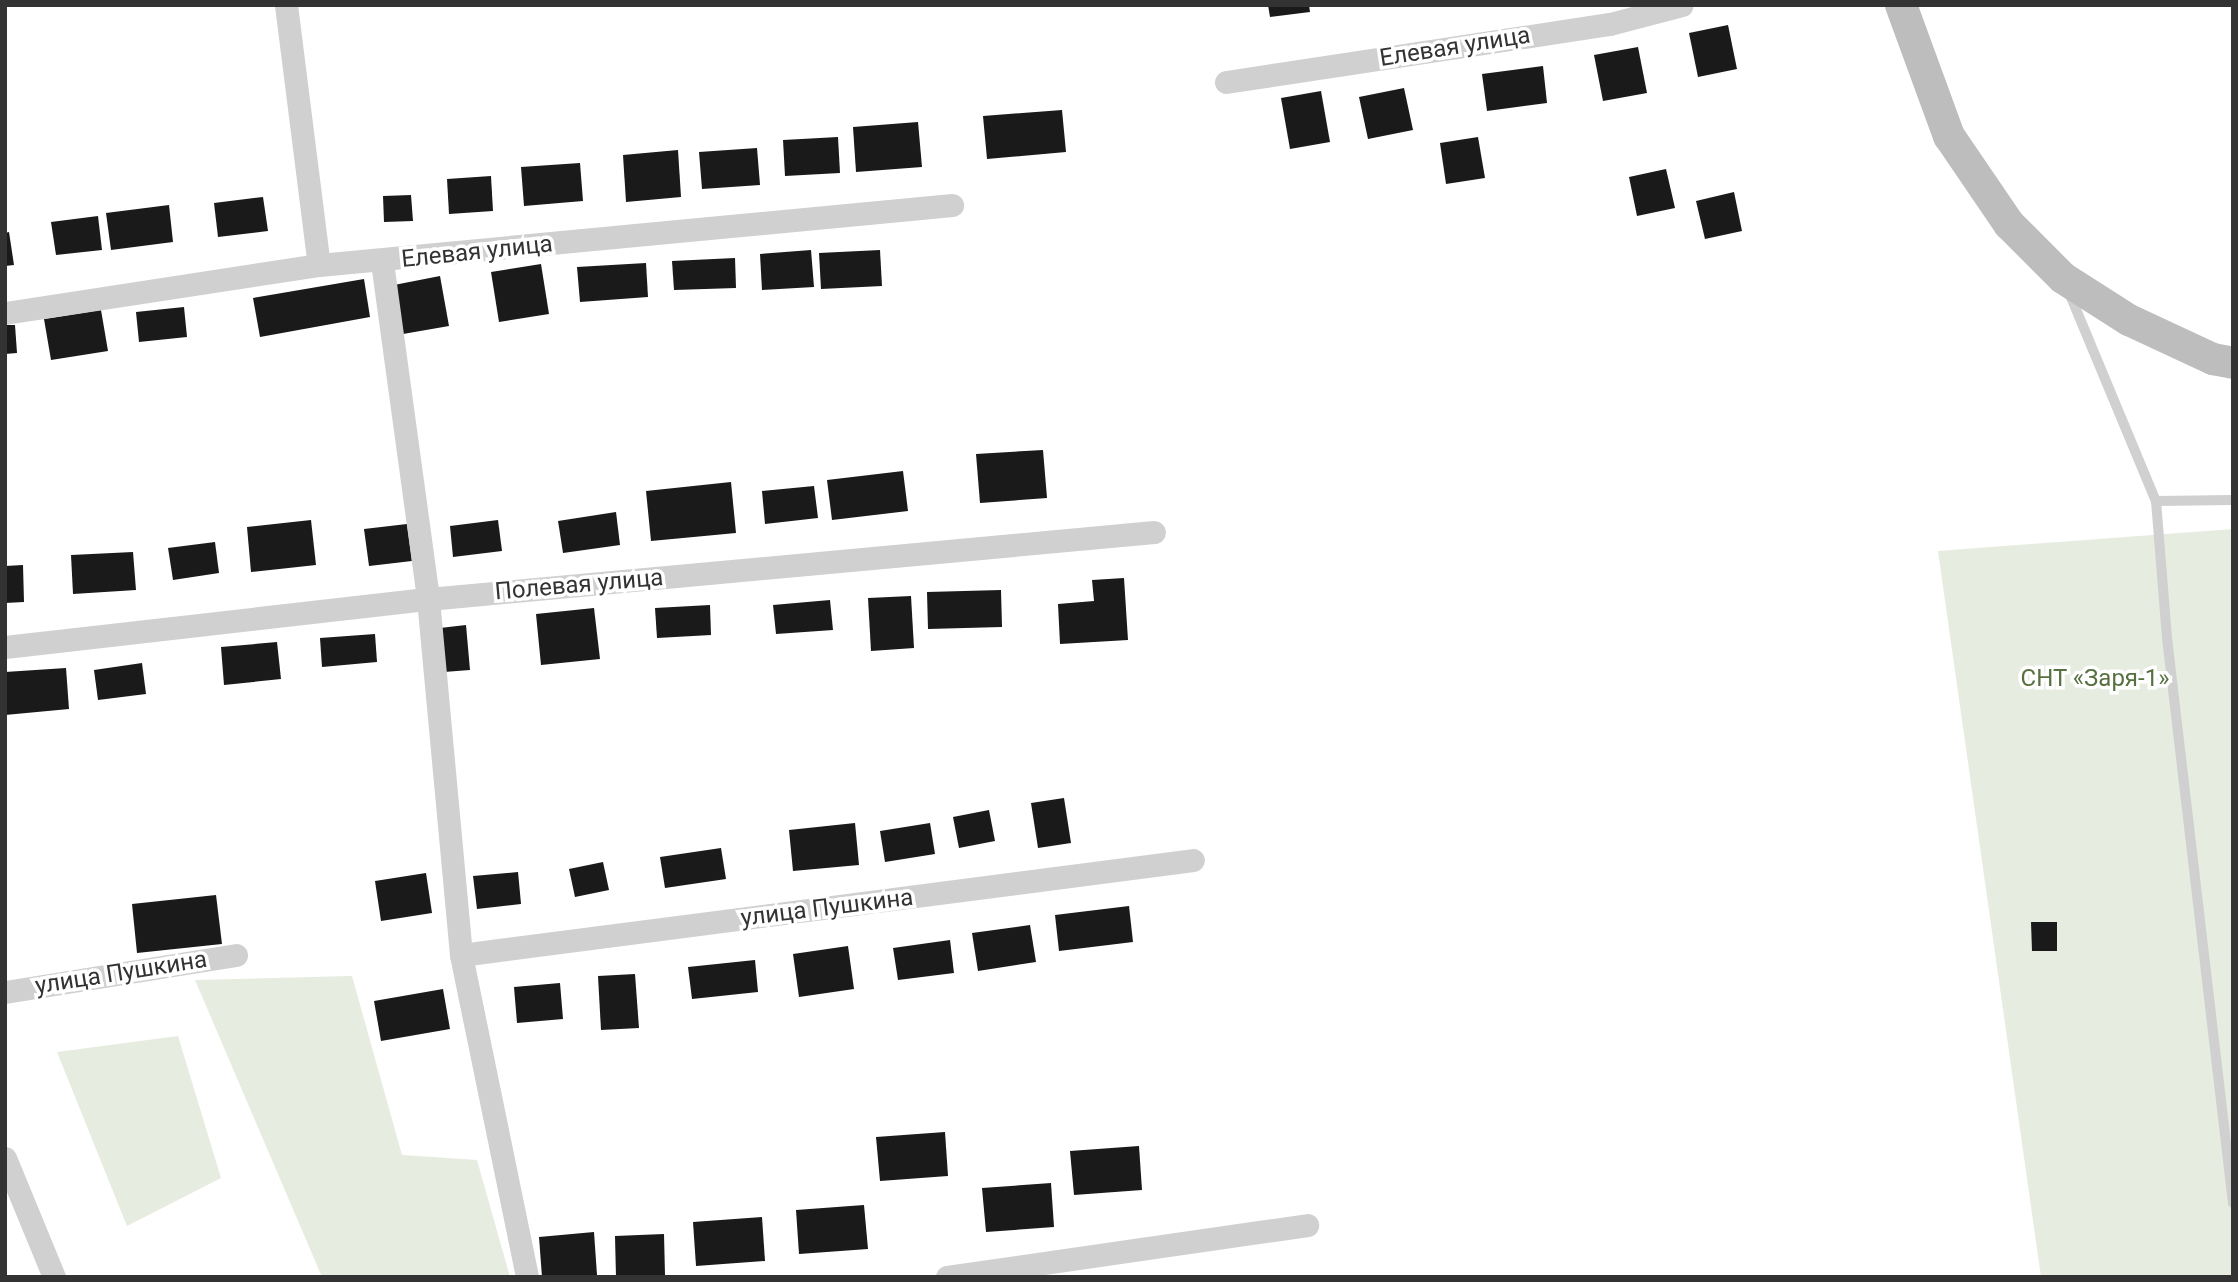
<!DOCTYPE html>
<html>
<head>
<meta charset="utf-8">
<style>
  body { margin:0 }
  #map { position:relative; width:2238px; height:1282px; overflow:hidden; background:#fff; font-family:Roboto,sans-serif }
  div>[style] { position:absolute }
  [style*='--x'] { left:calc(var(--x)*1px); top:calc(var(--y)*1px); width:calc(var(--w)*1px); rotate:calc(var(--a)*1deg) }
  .green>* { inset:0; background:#e6ecdf }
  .building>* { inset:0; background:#1a1a1a }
  .lane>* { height:10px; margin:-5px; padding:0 5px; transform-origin:5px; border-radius:5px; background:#d0d0d0 }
  .street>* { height:23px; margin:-11.5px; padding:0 11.5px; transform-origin:11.5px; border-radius:11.5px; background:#d0d0d0 }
  .secondary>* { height:32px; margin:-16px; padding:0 16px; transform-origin:16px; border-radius:16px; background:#bdbdbd }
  span { translate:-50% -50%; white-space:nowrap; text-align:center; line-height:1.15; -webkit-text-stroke:7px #fff; paint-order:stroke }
  .street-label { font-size:24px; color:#333 }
  .park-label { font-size:24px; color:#56703f }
  .frame { position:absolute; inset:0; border:7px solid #333; pointer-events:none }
</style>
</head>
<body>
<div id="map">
  <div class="green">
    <i style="clip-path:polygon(2233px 529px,2233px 1277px,2041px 1277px,1938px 551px)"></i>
    <i style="clip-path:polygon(352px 976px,402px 1155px,477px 1160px,510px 1277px,322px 1277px,195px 980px)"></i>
    <i style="clip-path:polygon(178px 1036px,221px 1178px,127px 1226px,57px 1052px)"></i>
  </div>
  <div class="building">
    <i style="clip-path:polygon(1268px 5px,1309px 5px,1310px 12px,1270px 17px)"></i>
    <i style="clip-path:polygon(1728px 25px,1737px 69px,1698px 77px,1689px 33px)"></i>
    <i style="clip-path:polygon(1638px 47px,1647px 93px,1603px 101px,1594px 55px)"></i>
    <i style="clip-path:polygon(1543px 66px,1547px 103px,1487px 111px,1482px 74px)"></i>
    <i style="clip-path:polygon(1404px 88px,1413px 130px,1368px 139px,1359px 97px)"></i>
    <i style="clip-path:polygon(1321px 91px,1330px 142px,1290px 149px,1281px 98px)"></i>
    <i style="clip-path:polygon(1062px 110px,1066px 152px,987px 159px,983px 116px)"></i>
    <i style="clip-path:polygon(918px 122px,922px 167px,856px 172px,853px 127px)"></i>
    <i style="clip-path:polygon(838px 137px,840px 173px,785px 176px,783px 140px)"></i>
    <i style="clip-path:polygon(1478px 137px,1485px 178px,1446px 184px,1440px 143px)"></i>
    <i style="clip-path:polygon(757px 148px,760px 185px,702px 189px,699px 152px)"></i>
    <i style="clip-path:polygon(678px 150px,681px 197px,626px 202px,623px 155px)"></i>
    <i style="clip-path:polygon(580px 163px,583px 201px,524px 206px,521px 167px)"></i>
    <i style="clip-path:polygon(1666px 169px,1675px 208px,1637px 216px,1629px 177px)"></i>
    <i style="clip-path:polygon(491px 176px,493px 211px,449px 214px,447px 179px)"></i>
    <i style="clip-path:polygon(1734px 192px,1742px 231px,1705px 239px,1696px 201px)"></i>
    <i style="clip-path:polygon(411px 195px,413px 221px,384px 222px,383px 196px)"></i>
    <i style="clip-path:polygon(263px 197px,268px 231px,218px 237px,214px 203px)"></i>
    <i style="clip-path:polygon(169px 205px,173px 242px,111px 250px,106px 213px)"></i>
    <i style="clip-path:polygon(98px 216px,102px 250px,56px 255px,51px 222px)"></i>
    <i style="clip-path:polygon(9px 232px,14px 265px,5px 266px,5px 233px)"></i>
    <i style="clip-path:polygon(811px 250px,814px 287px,762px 290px,760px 254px)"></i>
    <i style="clip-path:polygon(880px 250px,882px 286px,821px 289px,819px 253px)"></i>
    <i style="clip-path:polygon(735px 258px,736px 288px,674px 290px,672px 261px)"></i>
    <i style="clip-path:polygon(646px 263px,648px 297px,580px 302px,577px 267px)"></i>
    <i style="clip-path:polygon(541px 264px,549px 314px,499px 322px,491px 272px)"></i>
    <i style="clip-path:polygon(440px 276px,449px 326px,403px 334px,394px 285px)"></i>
    <i style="clip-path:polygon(364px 279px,370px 317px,260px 337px,253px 298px)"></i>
    <i style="clip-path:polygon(184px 307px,187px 337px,139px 342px,136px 312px)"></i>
    <i style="clip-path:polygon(101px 310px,108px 351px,51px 360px,44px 319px)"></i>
    <i style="clip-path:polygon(5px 325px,15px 325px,17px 353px,5px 354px)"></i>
    <i style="clip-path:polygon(1043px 450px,1047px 498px,980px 503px,976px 454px)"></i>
    <i style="clip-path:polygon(903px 471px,908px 511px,832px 520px,827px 480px)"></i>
    <i style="clip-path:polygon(731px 482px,736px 533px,651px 541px,646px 491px)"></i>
    <i style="clip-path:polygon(814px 486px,818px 518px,765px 524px,762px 491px)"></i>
    <i style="clip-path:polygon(616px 512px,620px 545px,563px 553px,558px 521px)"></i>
    <i style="clip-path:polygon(311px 520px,316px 565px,251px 572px,247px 527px)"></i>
    <i style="clip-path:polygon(498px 520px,502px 551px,453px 557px,450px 526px)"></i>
    <i style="clip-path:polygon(407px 524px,412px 561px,369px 566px,364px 529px)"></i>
    <i style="clip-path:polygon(215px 542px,219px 573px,173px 580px,168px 548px)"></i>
    <i style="clip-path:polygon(133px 552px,136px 590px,73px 594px,71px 555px)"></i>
    <i style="clip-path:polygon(23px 565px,24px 602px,5px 603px,5px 566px)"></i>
    <i style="clip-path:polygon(1124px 578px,1128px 640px,1060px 644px,1058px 604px,1094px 601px,1092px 580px)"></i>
    <i style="clip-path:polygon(1001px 590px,1002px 627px,928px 629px,927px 592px)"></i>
    <i style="clip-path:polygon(911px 596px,914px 648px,871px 651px,868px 598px)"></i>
    <i style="clip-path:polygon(830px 600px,833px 630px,776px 634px,773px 605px)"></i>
    <i style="clip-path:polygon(710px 605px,711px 635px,657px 638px,655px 608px)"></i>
    <i style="clip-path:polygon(594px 608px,600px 659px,541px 665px,536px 614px)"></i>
    <i style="clip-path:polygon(466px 625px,470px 670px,444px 672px,440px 628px)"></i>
    <i style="clip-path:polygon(375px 634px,377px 662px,322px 667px,320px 638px)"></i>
    <i style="clip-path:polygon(277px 642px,281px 679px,224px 685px,221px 647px)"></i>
    <i style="clip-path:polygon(142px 663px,146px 694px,98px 700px,94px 670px)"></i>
    <i style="clip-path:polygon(66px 668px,69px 709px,5px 715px,5px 672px)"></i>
    <i style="clip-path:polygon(1064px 798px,1071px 843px,1038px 848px,1031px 803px)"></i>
    <i style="clip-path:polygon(989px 810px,995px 841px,959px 848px,953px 817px)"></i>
    <i style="clip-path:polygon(855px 823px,859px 865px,793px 871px,789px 830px)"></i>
    <i style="clip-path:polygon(930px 823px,935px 854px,885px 862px,880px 831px)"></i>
    <i style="clip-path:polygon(721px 848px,726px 879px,665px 888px,660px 857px)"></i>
    <i style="clip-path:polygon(603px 862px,609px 890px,575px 897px,569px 869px)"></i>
    <i style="clip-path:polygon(518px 872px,521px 904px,477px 909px,473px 876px)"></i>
    <i style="clip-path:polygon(426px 873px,432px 913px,381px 921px,375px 881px)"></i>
    <i style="clip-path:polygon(216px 895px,222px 944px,137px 953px,132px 904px)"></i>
    <i style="clip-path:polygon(1129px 906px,1133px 942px,1059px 951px,1055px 915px)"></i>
    <i style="clip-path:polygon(2031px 922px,2057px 922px,2057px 951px,2032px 951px)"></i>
    <i style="clip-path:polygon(1030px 925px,1036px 962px,978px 971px,972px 933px)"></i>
    <i style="clip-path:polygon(950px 940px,954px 973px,898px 980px,893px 948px)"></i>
    <i style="clip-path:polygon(848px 946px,854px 989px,799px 997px,793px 954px)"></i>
    <i style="clip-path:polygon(755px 960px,758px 992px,692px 999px,688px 967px)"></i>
    <i style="clip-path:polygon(635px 974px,639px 1028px,601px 1030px,598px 976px)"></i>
    <i style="clip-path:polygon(560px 983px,563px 1019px,517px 1023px,514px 987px)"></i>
    <i style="clip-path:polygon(443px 989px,450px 1029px,381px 1041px,374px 1001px)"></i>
    <i style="clip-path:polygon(945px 1132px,948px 1176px,880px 1181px,876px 1137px)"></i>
    <i style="clip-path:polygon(1139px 1146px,1142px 1190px,1074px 1195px,1070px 1151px)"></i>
    <i style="clip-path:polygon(1051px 1183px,1054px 1227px,986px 1232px,982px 1188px)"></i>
    <i style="clip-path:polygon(864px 1205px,868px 1249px,799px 1254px,796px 1210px)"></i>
    <i style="clip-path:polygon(762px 1217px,765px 1261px,696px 1266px,693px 1222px)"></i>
    <i style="clip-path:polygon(594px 1232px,597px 1275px,542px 1277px,539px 1237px)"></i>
    <i style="clip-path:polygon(664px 1234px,665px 1275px,616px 1277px,615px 1236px)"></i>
  </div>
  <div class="lane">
    <i style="--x:2068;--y:290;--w:229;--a:67.4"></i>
    <i style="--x:2156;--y:501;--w:137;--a:85.4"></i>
    <i style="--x:2167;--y:638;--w:569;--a:83.34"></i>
    <i style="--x:2156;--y:501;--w:77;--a:-0.7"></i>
  </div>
  <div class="street">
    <i style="--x:286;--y:5;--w:262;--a:82.8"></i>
    <i style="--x:1226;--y:82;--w:388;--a:-8.6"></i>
    <i style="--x:1610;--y:24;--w:74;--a:-14.8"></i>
    <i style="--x:382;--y:262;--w:340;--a:82.2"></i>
    <i style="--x:428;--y:599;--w:358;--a:84.7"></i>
    <i style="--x:461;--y:955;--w:329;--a:78.4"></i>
    <i style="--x:5;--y:313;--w:318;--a:-8.7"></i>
    <i style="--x:319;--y:265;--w:636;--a:-5.41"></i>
    <i style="--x:5;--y:647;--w:426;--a:-6.5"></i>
    <i style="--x:428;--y:599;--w:729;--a:-5.27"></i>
    <i style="--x:461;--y:955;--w:738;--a:-7.39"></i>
    <i style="--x:5;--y:992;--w:234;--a:-9.1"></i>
    <i style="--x:5;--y:1158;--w:129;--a:67.6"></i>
    <i style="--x:947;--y:1277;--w:364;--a:-8.2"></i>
  </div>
  <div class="secondary">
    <i style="--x:1901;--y:5;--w:140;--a:69.9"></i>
    <i style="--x:1949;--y:136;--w:107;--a:55.7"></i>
    <i style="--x:2009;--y:224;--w:76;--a:45"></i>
    <i style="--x:2063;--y:278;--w:78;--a:32.5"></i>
    <i style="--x:2129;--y:320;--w:93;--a:24.9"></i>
    <i style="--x:2213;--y:359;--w:20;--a:11"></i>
  </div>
  <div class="street-label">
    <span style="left:1455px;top:47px;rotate:-9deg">Елевая улица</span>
    <span style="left:477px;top:252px;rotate:-6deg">Елевая улица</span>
    <span style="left:579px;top:585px;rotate:-5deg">Полевая улица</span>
    <span style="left:827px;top:908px;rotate:-7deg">улица Пушкина</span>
    <span style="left:121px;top:973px;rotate:-9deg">улица Пушкина</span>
  </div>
  <div class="park-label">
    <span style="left:2095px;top:679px">СНТ «Заря-1»</span>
  </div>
  <div class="frame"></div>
</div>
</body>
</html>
